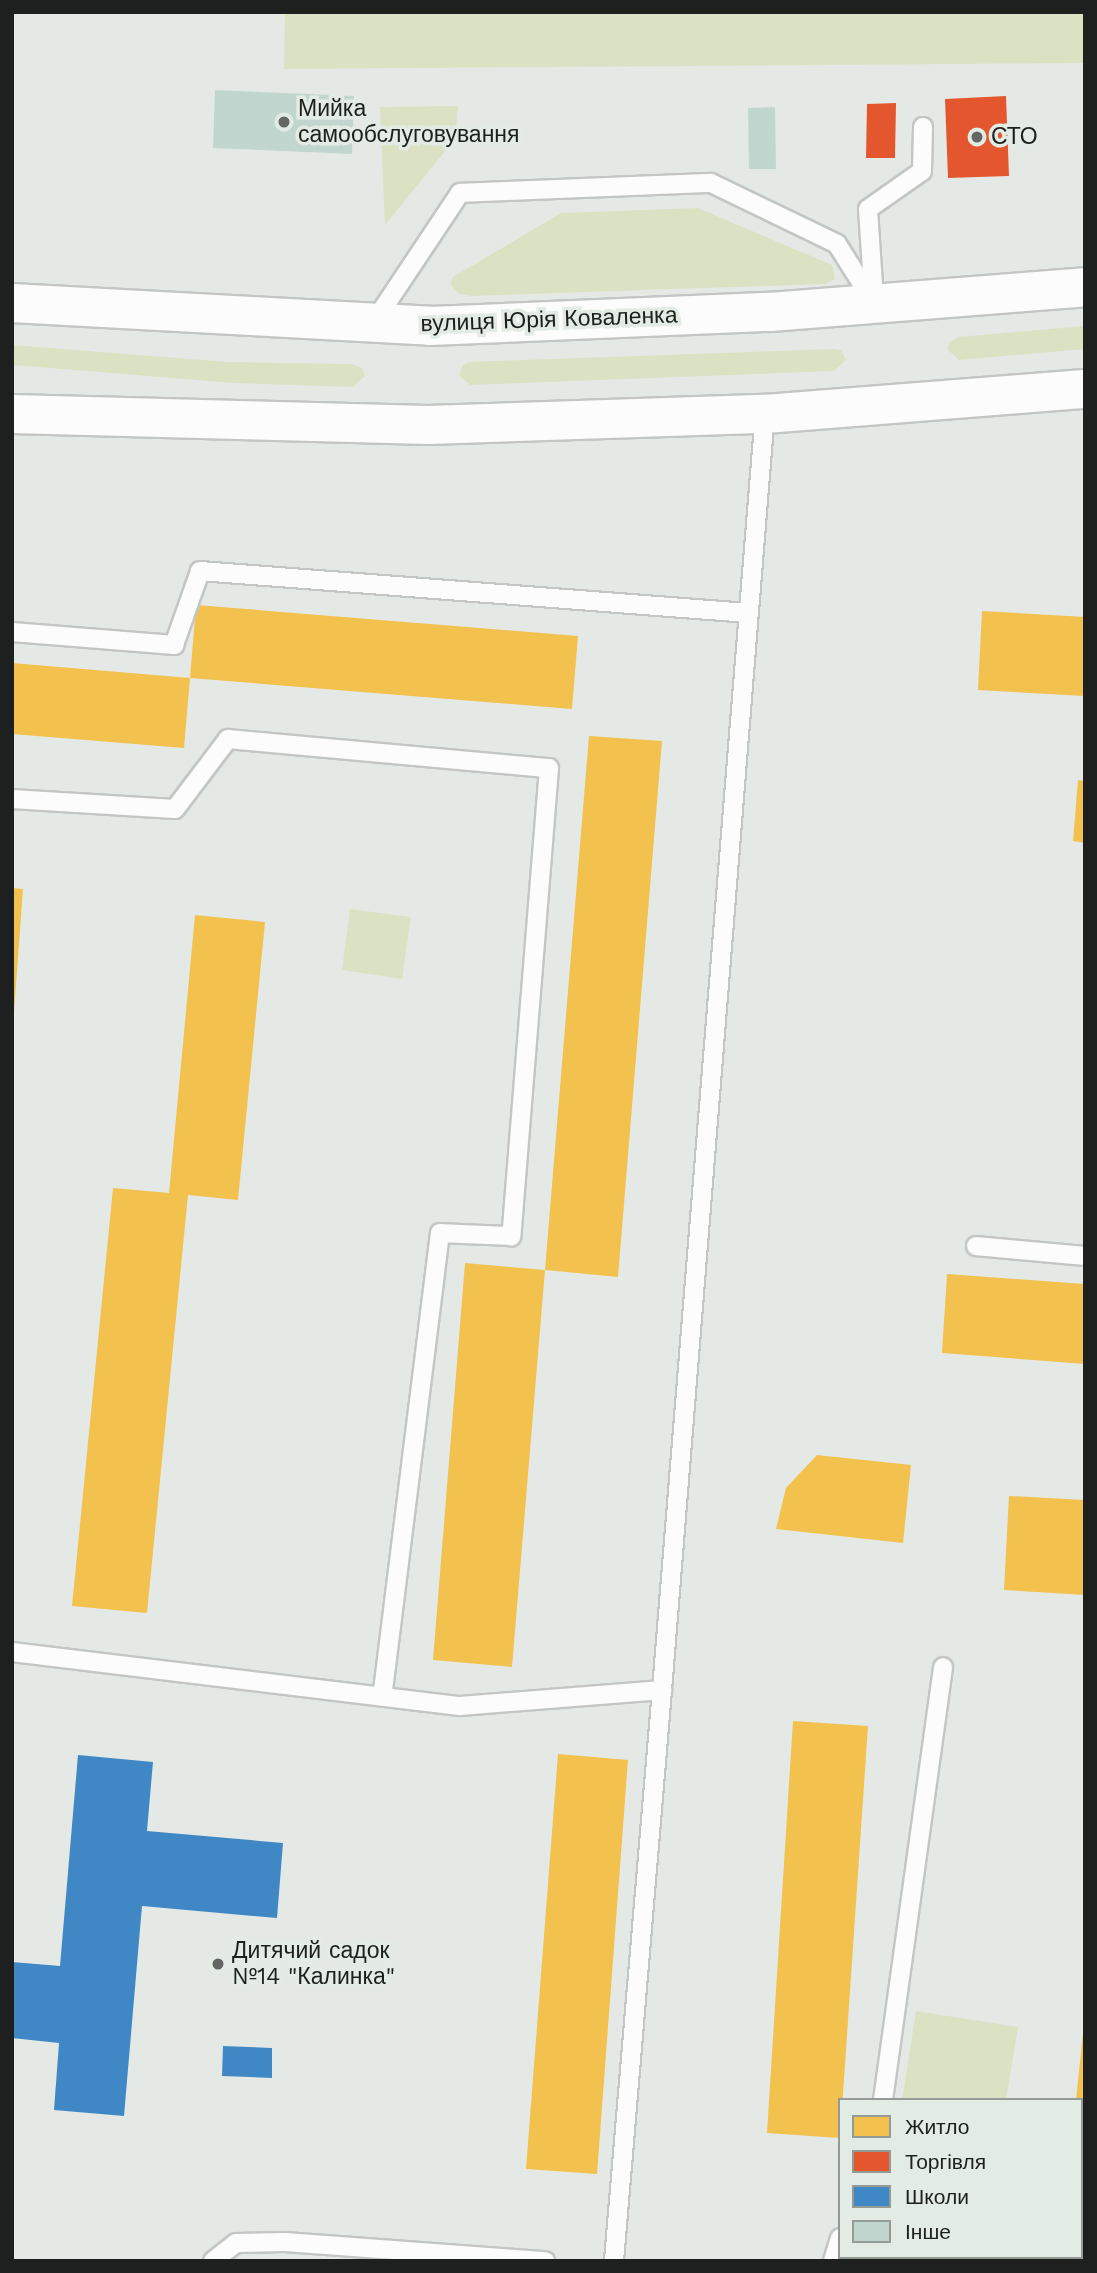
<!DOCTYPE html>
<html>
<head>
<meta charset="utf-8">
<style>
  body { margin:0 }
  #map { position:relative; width:1097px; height:2273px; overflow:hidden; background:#e5e9e6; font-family:"Work Sans",sans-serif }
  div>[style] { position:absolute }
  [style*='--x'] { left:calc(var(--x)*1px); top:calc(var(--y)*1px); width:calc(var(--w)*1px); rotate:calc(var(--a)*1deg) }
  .green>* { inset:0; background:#dbe2c4 }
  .homes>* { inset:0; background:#f2c14e }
  .shops>* { inset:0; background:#e4572e }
  .schools>* { inset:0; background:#3f88c5 }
  .building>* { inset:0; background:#c2d6d0 }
  .roads { filter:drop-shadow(2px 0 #c3c6c4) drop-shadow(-2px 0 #c3c6c4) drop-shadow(0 2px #c3c6c4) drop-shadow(0 -2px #c3c6c4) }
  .lane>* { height:18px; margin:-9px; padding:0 9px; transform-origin:9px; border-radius:9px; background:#fbfcfb }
  .secondary>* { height:38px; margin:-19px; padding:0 19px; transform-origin:19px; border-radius:19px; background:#fbfcfb }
  .dots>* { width:19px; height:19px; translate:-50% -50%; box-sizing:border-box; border:4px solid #e3ebe5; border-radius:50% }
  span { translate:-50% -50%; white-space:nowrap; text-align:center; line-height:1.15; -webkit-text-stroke:7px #e3ebe5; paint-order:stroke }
  .poi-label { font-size:23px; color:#1d201e }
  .left { translate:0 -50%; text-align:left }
  .street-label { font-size:23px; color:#1d201e }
  .frame { position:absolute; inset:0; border:14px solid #1d201e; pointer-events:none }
  .legend { position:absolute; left:838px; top:2098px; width:245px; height:161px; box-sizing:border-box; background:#e3ebe5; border:2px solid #949a95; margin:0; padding:9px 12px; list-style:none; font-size:21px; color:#1d201e }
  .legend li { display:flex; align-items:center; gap:14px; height:35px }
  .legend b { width:35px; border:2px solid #949a95 }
</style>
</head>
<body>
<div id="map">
  <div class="green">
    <i style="clip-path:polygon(285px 12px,1085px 12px,1085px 63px,284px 69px)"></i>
    <i style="clip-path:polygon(458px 106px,455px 139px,385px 225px,380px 107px)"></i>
    <i style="clip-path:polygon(698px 208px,832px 265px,835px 279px,825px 284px,472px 296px,459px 294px,450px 284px,453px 277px,561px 213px)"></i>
    <i style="clip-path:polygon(1085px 326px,1085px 349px,959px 360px,948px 350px,949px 343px,958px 337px)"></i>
    <i style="clip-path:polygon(12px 345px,228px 362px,352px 364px,362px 368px,365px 376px,353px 387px,233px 383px,26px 366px,12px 365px)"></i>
    <i style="clip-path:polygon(834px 349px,841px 350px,846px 360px,834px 371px,470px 385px,459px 375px,463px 365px,469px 362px)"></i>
    <i style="clip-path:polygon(350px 909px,411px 917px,402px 979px,342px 970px)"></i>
    <i style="clip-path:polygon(916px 2011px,1018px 2027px,1006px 2100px,902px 2100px)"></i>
  </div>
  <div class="homes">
    <i style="clip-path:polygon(196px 605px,578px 636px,572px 709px,190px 678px)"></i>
    <i style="clip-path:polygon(982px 611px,1085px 617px,1085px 696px,978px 690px)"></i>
    <i style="clip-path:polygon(12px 663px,190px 678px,184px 748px,12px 734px)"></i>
    <i style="clip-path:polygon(589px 736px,662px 741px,618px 1277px,545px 1270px,512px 1667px,433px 1660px,465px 1263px,545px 1270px)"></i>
    <i style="clip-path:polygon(1078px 780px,1085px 781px,1085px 843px,1073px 841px)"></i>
    <i style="clip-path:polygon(12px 888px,23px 889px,14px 1012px,12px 1012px)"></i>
    <i style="clip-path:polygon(195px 915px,265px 922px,238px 1200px,188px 1195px,147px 1613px,72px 1606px,113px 1188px,169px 1193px)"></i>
    <i style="clip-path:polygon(947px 1274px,1085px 1284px,1085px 1364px,942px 1353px)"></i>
    <i style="clip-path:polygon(817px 1455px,911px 1465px,903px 1543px,776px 1529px,786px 1488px)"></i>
    <i style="clip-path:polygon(1009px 1496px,1085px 1500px,1085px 1595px,1004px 1590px)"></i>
    <i style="clip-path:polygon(793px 1721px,868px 1726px,840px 2138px,767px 2133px)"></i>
    <i style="clip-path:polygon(558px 1754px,628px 1760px,597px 2174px,526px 2169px)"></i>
    <i style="clip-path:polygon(1083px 2033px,1085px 2034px,1085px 2109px,1081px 2100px,1076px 2100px)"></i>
    <i style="clip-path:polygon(1081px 2218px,1085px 2218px,1083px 2257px,1081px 2257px)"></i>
    <i style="clip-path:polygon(1048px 2257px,1083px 2257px,1083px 2261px,1047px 2261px)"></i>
  </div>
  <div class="shops">
    <i style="clip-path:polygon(1006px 96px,1009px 176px,948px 178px,945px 99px)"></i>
    <i style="clip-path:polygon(896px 103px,895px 158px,866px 158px,867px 104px)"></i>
  </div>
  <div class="schools">
    <i style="clip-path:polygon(78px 1755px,153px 1762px,147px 1831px,283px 1843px,277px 1918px,142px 1906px,124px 2116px,54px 2110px,59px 2043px,12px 2038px,12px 1962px,60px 1966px)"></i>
    <i style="clip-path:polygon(223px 2046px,272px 2048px,272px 2078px,222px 2076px)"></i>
  </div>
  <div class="building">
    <i style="clip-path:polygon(215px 90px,354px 96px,352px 154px,213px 148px)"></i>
    <i style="clip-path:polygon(775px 107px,776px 169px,749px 169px,748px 108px)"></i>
  </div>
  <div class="roads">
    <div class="lane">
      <i style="--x:874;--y:300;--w:91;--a:-93.8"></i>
      <i style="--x:868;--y:209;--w:66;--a:-35.1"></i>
      <i style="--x:922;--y:171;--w:44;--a:-88.7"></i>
      <i style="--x:374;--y:322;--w:155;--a:-56.3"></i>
      <i style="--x:460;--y:193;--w:251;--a:-2.3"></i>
      <i style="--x:711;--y:183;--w:140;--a:25.8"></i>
      <i style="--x:837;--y:244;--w:70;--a:57.9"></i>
      <i style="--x:12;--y:632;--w:163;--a:4.6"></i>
      <i style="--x:174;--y:645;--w:78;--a:-70.6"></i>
      <i style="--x:200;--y:571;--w:550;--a:4.38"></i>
      <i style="--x:12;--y:799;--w:163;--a:3.5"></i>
      <i style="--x:175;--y:809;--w:88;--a:-52.9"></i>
      <i style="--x:228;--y:739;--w:322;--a:5.2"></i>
      <i style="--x:549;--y:768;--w:470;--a:94.6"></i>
      <i style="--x:511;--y:1236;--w:71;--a:-177.6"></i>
      <i style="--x:440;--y:1233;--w:467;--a:97.1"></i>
      <i style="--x:976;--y:1246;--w:109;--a:5.2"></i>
      <i style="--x:12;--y:1652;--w:451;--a:6.9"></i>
      <i style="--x:460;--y:1706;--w:203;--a:-4.5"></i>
      <i style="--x:662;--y:1690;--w:573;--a:94.81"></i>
      <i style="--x:662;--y:1690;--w:1280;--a:-85.39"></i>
      <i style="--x:883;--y:2100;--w:437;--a:-82.1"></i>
      <i style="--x:213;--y:2261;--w:29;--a:-38"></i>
      <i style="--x:236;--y:2243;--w:49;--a:-1.2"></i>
      <i style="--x:285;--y:2242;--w:261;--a:4.2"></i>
      <i style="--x:833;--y:2261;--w:24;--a:-73"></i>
    </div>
    <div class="secondary">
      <i style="--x:12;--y:303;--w:419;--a:3.1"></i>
      <i style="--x:430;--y:326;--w:340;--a:-2.4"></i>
      <i style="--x:770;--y:312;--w:316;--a:-4.5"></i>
      <i style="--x:12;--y:414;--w:416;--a:1.5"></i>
      <i style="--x:428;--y:425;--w:337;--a:-1.9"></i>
      <i style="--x:765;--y:414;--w:321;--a:-4.5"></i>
    </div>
  </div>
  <div class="dots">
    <i style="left:284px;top:122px;background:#636664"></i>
    <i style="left:977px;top:137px;background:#636664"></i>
    <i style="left:218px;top:1964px;background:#636664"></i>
  </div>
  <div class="poi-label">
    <span class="left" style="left:298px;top:122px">Мийка<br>самообслуговування</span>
    <span class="left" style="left:991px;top:137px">СТО</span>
    <span class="left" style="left:232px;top:1964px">Дитячий садок<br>№14 "Калинка"</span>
  </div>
  <div class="street-label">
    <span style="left:549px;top:320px;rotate:-2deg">вулиця Юрія Коваленка</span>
  </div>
  <div class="frame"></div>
  <ul class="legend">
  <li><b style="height:19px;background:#f2c14e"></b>Житло</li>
  <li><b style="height:19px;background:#e4572e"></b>Торгівля</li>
  <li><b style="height:19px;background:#3f88c5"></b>Школи</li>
  <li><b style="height:19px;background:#c2d6d0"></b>Інше</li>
  </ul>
</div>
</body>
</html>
